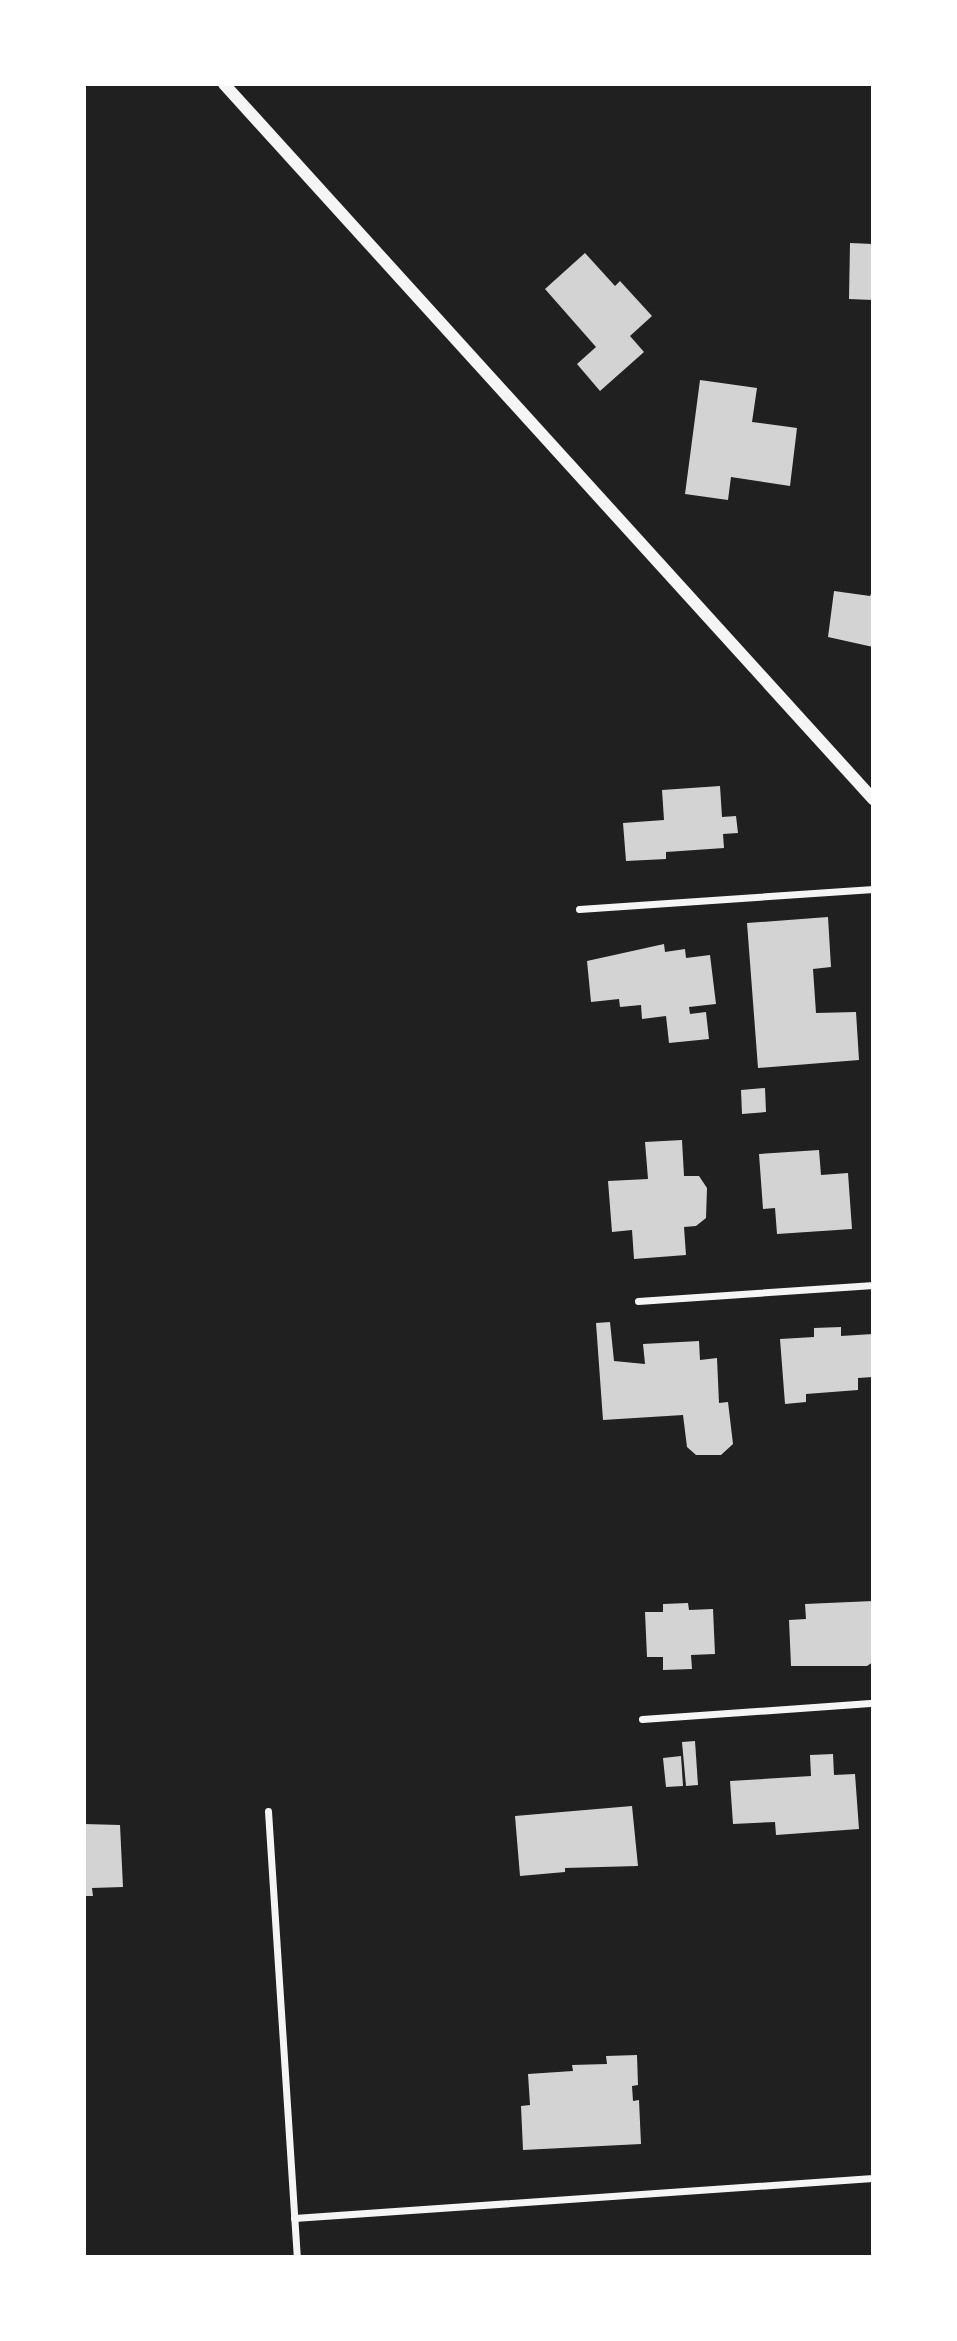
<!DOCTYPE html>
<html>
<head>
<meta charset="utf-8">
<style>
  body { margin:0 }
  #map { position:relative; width:957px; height:2341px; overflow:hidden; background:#111; font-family:Raleway,sans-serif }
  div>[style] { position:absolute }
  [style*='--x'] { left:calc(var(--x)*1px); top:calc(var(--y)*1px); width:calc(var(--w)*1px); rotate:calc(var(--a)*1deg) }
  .green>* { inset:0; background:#202020 }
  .building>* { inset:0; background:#d3d3d3 }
  .minor>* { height:7px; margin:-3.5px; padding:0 3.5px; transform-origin:3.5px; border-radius:3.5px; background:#f5f5f5 }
  .tertiary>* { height:12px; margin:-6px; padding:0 6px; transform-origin:6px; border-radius:6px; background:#f5f5f5 }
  span { translate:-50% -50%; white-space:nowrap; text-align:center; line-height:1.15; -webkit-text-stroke:5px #fff; paint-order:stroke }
  .frame { position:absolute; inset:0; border:86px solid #fff; pointer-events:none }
</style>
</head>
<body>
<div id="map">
  <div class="green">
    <i style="clip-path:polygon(84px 84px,873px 84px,873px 2257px,84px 2257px)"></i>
  </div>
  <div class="building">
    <i style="clip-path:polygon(850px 243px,873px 244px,873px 300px,849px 299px)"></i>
    <i style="clip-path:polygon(585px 253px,615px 286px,620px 281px,652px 316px,630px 336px,644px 352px,600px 391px,577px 364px,596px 347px,545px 289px)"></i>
    <i style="clip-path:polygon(700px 380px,757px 388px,752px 422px,797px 428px,790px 486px,731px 477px,728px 500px,685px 494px)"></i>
    <i style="clip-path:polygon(873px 589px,873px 647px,828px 637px,834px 591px,870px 596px)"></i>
    <i style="clip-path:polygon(720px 786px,722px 817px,736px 816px,738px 833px,723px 834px,724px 848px,666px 852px,666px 859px,626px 861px,623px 823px,664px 820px,662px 790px)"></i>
    <i style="clip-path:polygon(828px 917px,831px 967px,813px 969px,816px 1013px,856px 1012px,859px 1060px,758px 1068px,747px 923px)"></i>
    <i style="clip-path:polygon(664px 944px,665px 952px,685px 949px,686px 958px,710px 955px,716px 1004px,689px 1007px,690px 1014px,706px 1012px,709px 1039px,669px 1043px,666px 1016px,642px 1019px,641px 1005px,620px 1007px,619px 999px,591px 1002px,587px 961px)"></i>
    <i style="clip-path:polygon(765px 1088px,766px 1112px,742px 1114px,741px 1090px)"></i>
    <i style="clip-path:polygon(682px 1140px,684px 1176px,699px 1176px,707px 1188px,706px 1218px,696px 1226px,684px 1227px,686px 1255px,634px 1259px,632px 1230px,612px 1232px,608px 1181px,648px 1179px,645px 1142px)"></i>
    <i style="clip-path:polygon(819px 1150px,821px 1175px,848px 1173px,852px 1229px,777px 1234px,775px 1208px,763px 1209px,759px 1154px)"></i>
    <i style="clip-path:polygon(610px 1322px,614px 1361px,645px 1364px,643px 1344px,699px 1341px,700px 1360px,717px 1358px,719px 1403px,728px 1402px,733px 1444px,721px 1455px,696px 1455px,687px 1447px,683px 1415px,603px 1420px,596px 1323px)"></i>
    <i style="clip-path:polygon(841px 1327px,841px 1336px,873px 1334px,873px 1377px,858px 1378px,858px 1390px,806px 1394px,806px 1402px,785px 1404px,780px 1339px,814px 1337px,814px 1328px)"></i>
    <i style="clip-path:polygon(873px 1601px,873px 1662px,867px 1666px,791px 1666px,789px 1620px,806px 1619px,805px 1604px)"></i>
    <i style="clip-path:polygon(688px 1603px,689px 1610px,713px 1609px,715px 1654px,691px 1655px,692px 1669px,663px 1670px,663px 1657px,647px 1657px,645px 1612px,663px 1612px,663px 1604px)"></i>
    <i style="clip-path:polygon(695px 1741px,698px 1785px,686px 1786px,682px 1742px)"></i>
    <i style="clip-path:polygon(833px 1754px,834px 1775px,855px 1774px,859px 1829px,776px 1835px,775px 1822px,733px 1824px,730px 1781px,811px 1776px,810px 1755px)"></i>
    <i style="clip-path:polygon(681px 1756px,683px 1786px,666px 1787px,663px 1758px)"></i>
    <i style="clip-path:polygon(632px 1806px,638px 1866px,565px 1868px,565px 1872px,520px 1876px,515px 1816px)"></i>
    <i style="clip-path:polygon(84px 1824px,120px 1825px,123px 1887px,92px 1888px,93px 1896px,84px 1896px)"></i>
    <i style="clip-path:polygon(637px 2055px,638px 2085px,632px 2086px,633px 2101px,639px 2100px,641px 2144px,523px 2150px,521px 2106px,530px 2105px,528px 2074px,573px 2071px,572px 2065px,607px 2064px,606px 2056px)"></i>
  </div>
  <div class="minor">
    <i style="--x:579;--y:909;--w:295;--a:-3.9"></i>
    <i style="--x:638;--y:1301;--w:236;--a:-3.9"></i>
    <i style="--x:642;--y:1719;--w:232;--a:-4"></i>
    <i style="--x:268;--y:1811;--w:447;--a:86.3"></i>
    <i style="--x:294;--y:2218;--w:580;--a:-3.95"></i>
  </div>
  <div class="tertiary">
    <i style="--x:224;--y:84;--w:966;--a:47.77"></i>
  </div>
  <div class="frame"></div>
</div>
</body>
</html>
